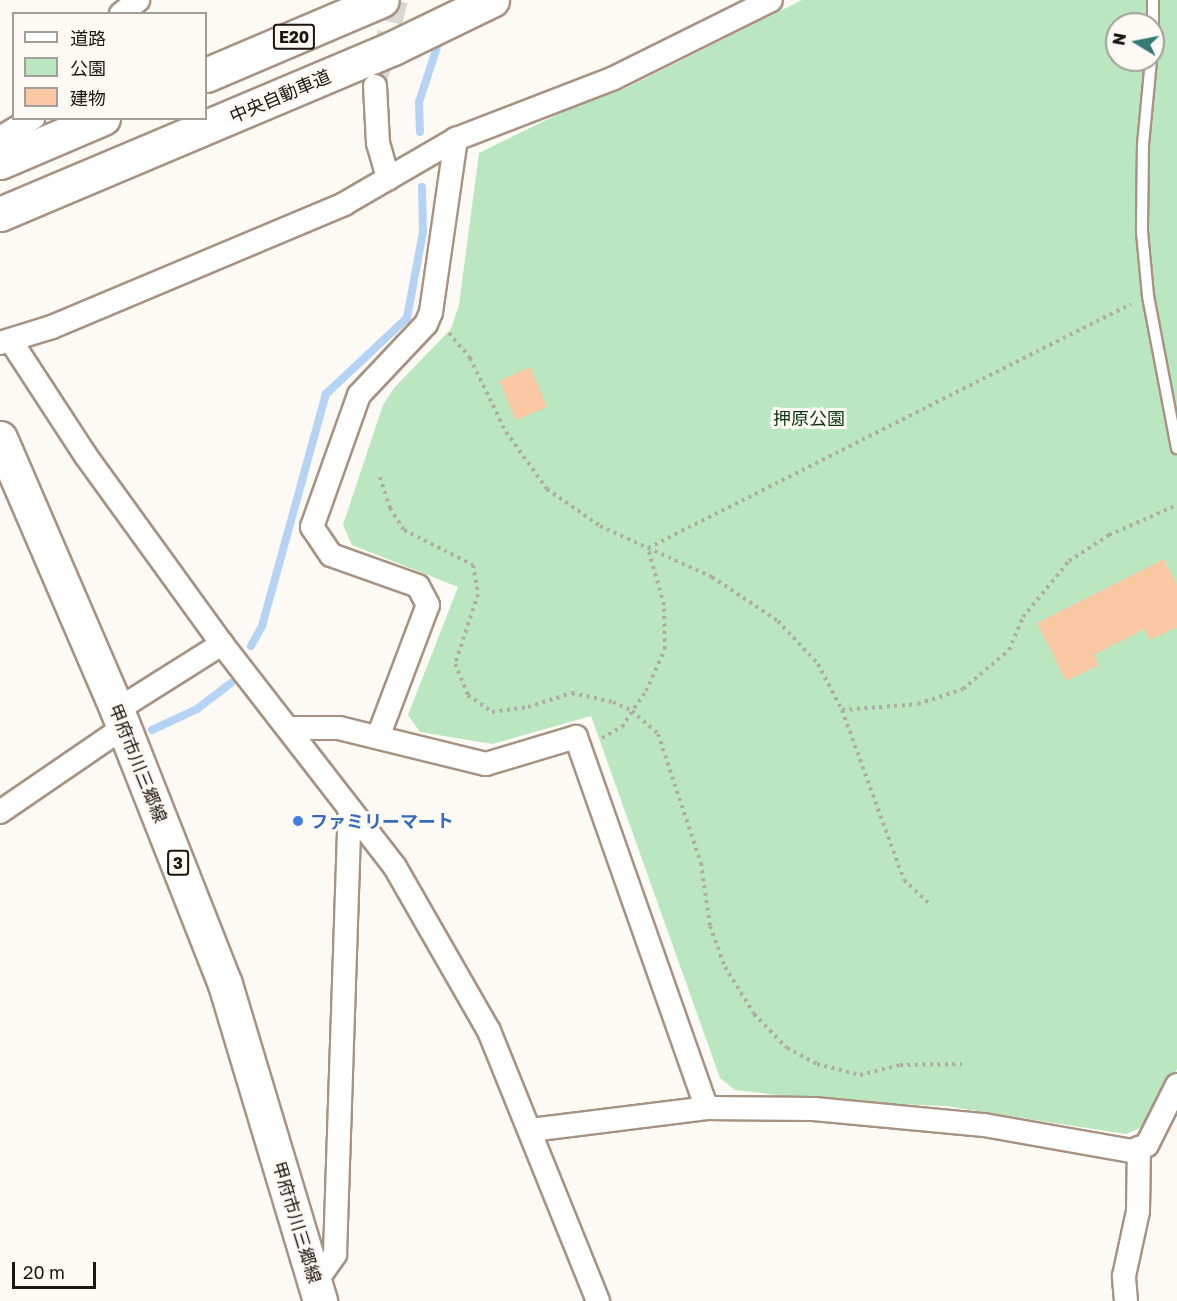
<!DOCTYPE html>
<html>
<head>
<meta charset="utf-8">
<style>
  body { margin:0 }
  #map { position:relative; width:1177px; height:1301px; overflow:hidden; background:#fdf9f5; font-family:"Golos Text","Noto Sans JP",sans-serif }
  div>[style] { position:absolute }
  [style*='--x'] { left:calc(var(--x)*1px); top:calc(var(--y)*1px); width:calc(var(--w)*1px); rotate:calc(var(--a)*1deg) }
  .green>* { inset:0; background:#bae7c0 }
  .stream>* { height:8px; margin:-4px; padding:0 4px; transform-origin:4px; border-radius:4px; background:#b5d3f4 }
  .building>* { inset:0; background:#fac9a3 }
  .minor-tunnel>* { height:22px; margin-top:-11px; transform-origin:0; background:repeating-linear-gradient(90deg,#dbd7d2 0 22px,transparent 0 33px) }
  .path>* { height:4px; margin-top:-2px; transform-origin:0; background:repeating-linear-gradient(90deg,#b0aba6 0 3px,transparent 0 7.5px) }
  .roads { filter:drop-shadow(2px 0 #a89382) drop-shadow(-2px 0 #a89382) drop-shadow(0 2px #a89382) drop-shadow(0 -2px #a89382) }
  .service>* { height:10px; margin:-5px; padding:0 5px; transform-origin:5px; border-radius:5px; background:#fff }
  .minor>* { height:22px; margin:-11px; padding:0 11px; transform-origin:11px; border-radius:11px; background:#fff }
  .primary>* { height:33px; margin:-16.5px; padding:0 16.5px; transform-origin:16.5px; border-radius:16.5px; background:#fff }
  .motorway>* { height:33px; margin:-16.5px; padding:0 16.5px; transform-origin:16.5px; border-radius:16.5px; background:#fff }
  .dots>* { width:16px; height:16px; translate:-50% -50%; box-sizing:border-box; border:3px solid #fdf9f5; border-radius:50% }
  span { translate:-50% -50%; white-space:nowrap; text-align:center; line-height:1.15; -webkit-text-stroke:6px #fdf9f5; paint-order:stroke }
  .shield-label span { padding:2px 4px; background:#fdf9f5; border:2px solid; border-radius:4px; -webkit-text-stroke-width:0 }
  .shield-label { font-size:16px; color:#1d150f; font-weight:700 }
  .street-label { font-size:18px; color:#1d150f }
  .park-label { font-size:18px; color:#0a3716 }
  .shop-label { font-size:18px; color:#366cbe; font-weight:700 }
  .left { translate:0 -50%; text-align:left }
  .legend { position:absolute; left:12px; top:12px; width:195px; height:108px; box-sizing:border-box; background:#fdf9f5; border:2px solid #a39e99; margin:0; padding:8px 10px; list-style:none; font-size:18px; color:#1d150f }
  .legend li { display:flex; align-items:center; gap:12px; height:30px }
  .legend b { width:30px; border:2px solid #a39e99 }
  .north { position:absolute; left:1105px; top:12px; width:60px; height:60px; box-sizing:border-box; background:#fdf9f5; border:2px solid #a39e99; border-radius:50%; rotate:280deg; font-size:16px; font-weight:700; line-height:24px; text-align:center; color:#1d150f }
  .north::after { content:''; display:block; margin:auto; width:21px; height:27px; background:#347b74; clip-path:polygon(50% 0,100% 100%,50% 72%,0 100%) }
  .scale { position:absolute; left:12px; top:1262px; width:84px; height:27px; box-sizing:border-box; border:3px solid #1d150f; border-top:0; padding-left:8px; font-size:18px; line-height:21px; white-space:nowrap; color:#1d150f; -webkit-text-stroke:4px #fdf9f5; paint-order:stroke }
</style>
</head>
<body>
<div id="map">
  <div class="green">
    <i style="clip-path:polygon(evenodd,802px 0,1177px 0,1177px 1069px,1145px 1126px,1126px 1134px,946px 1106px,830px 1101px,735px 1090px,720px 1078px,591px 716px,492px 744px,420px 732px,408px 715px,458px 587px,352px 545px,343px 525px,383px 405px,394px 388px,451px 329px,459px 305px,479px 153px,579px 104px,624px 89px,802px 0,1117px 24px,1153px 24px,1153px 60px,1117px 60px,1117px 24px)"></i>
  </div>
  <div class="stream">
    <i style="--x:420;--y:132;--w:30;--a:-92"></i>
    <i style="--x:419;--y:102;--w:71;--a:-71.8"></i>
    <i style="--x:251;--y:646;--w:23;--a:-61"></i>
    <i style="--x:262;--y:626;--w:241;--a:-74.6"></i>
    <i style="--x:326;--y:394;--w:111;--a:-43.2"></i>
    <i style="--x:407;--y:318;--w:87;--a:-79.5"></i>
    <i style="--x:423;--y:232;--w:45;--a:-91.3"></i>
    <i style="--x:152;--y:730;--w:50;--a:-25"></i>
    <i style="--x:197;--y:709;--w:43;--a:-37.4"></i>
  </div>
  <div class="building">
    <i style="clip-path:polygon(530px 367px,547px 407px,516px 420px,499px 381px)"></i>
    <i style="clip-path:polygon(1164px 559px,1177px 585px,1177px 627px,1150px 640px,1144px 629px,1094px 655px,1099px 665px,1066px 681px,1037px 623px)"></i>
  </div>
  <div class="minor-tunnel">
    <i style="--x:375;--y:86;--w:89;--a:-75.7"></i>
  </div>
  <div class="path">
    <i style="--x:449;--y:333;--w:33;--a:50"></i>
    <i style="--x:470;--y:358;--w:82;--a:64.1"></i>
    <i style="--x:506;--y:432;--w:70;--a:54.3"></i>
    <i style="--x:547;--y:489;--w:65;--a:34.9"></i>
    <i style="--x:600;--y:526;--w:123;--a:24.5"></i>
    <i style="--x:712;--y:577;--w:79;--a:33.7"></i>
    <i style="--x:778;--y:621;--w:59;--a:47.1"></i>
    <i style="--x:818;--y:664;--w:52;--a:62.4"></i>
    <i style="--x:842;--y:710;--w:181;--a:70"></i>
    <i style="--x:904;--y:880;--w:35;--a:43"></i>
    <i style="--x:380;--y:477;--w:33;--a:72"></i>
    <i style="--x:390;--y:508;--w:26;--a:58"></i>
    <i style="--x:404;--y:530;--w:77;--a:26.9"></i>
    <i style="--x:473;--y:565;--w:29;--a:80"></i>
    <i style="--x:478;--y:594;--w:74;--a:108.2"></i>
    <i style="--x:455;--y:664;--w:34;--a:67"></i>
    <i style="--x:468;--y:695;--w:29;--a:35"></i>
    <i style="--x:492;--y:712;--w:36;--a:-8"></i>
    <i style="--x:528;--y:707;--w:46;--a:-17.7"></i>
    <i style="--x:572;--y:693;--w:42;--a:12.4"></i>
    <i style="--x:613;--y:702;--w:21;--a:25"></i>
    <i style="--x:632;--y:711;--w:35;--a:41"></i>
    <i style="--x:658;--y:734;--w:136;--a:71.6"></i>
    <i style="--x:701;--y:863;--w:64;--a:81.9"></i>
    <i style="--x:710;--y:926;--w:44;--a:69.9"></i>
    <i style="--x:725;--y:967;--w:55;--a:58.3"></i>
    <i style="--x:754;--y:1014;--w:47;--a:45.9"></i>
    <i style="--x:787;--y:1048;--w:34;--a:28"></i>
    <i style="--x:817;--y:1064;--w:44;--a:14.3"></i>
    <i style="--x:860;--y:1075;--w:41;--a:-14"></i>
    <i style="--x:900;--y:1065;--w:62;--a:-0.9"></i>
    <i style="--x:842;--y:710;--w:76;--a:-4.5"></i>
    <i style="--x:918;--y:704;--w:47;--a:-18.4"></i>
    <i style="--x:963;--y:689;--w:60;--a:-40.3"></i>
    <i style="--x:1009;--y:650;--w:36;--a:-67"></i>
    <i style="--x:1023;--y:617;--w:72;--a:-50.6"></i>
    <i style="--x:1069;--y:561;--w:48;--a:-33"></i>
    <i style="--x:1109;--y:535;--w:74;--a:-23.8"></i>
    <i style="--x:602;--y:738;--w:23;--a:-29"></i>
    <i style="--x:622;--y:727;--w:43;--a:-56.3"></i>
    <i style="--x:646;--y:691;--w:46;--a:-65.7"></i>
    <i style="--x:665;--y:649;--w:44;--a:-91.3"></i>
    <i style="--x:664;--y:605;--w:59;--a:-105.7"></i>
    <i style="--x:648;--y:548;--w:541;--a:-26.8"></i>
  </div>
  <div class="roads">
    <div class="service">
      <i style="--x:1153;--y:0;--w:37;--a:90"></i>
      <i style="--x:1151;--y:60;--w:84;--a:95.4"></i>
      <i style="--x:1143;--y:144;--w:88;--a:90.7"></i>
      <i style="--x:1142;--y:232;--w:64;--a:84.6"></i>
      <i style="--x:1148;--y:296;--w:155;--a:79.2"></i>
    </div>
    <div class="minor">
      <i style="--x:121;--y:14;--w:22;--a:-39"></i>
      <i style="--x:375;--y:86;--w:57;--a:87"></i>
      <i style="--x:378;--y:143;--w:37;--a:74"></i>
      <i style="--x:0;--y:138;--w:39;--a:-31"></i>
      <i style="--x:11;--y:341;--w:137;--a:56.9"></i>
      <i style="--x:86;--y:456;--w:232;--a:54.1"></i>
      <i style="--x:222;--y:644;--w:282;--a:52.2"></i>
      <i style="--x:395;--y:867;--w:189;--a:60.2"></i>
      <i style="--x:489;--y:1031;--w:291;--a:68"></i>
      <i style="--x:0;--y:343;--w:54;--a:-17.1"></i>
      <i style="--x:52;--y:327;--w:317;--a:-22.8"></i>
      <i style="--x:344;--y:204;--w:129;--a:-30.1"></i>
      <i style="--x:456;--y:139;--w:169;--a:-21.1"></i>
      <i style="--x:614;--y:78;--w:175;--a:-26.4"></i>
      <i style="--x:117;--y:710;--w:124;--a:-32.2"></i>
      <i style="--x:288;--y:728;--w:51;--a:0"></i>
      <i style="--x:339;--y:728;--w:151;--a:13.8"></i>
      <i style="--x:486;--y:764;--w:94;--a:-16.7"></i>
      <i style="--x:576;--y:737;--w:393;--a:70.6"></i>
      <i style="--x:378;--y:737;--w:141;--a:-69.3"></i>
      <i style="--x:428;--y:605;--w:21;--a:-118"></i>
      <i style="--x:418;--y:586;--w:92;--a:-160.4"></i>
      <i style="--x:331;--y:555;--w:34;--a:-124"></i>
      <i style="--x:312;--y:527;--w:140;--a:-70.4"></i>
      <i style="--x:359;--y:395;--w:98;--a:-46.7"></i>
      <i style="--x:426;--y:324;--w:13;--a:-67"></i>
      <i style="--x:431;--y:312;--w:175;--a:-81.8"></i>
      <i style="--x:0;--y:812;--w:150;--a:-34.4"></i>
      <i style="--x:531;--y:1130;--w:177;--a:-7.1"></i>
      <i style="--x:707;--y:1108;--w:107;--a:0.5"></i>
      <i style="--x:814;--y:1109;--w:171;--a:5.4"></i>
      <i style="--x:984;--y:1125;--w:149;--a:10"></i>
      <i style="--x:1131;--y:1151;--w:17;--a:-21"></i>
      <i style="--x:1147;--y:1145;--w:67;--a:-63.4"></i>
      <i style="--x:315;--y:1283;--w:35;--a:-55"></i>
      <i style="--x:335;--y:1254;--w:445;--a:-88.1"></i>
      <i style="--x:1126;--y:1301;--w:25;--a:-95"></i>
      <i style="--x:1124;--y:1276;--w:66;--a:-77.8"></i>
      <i style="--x:1138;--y:1211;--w:63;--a:-89.1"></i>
    </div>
    <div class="primary">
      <i style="--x:0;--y:438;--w:296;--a:66.7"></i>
      <i style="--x:117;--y:710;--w:295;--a:68.5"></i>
      <i style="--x:225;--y:984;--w:331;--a:73.3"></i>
    </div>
    <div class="motorway">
      <i style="--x:206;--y:75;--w:191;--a:-23.1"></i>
      <i style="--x:0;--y:162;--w:112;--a:-23.1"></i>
      <i style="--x:0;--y:214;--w:427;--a:-22.9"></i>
      <i style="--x:393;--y:48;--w:110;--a:-25.9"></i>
    </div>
  </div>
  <div class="dots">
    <i style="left:298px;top:821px;background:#3f7fe0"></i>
  </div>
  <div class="shield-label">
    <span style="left:294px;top:37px">E20</span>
    <span style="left:178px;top:863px">3</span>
  </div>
  <div class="street-label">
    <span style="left:280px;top:96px;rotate:-23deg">中央自動車道</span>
    <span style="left:138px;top:763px;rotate:68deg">甲府市川三郷線</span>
    <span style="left:297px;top:1222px;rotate:73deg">甲府市川三郷線</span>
  </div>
  <div class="park-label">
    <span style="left:809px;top:418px">押原公園</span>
  </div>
  <div class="shop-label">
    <span class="left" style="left:310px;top:821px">ファミリーマート</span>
  </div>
  <ul class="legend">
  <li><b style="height:8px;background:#fff"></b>道路</li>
  <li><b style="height:16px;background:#bae7c0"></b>公園</li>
  <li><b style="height:16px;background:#fac9a3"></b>建物</li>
  </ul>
  <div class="north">N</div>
  <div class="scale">20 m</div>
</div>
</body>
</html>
